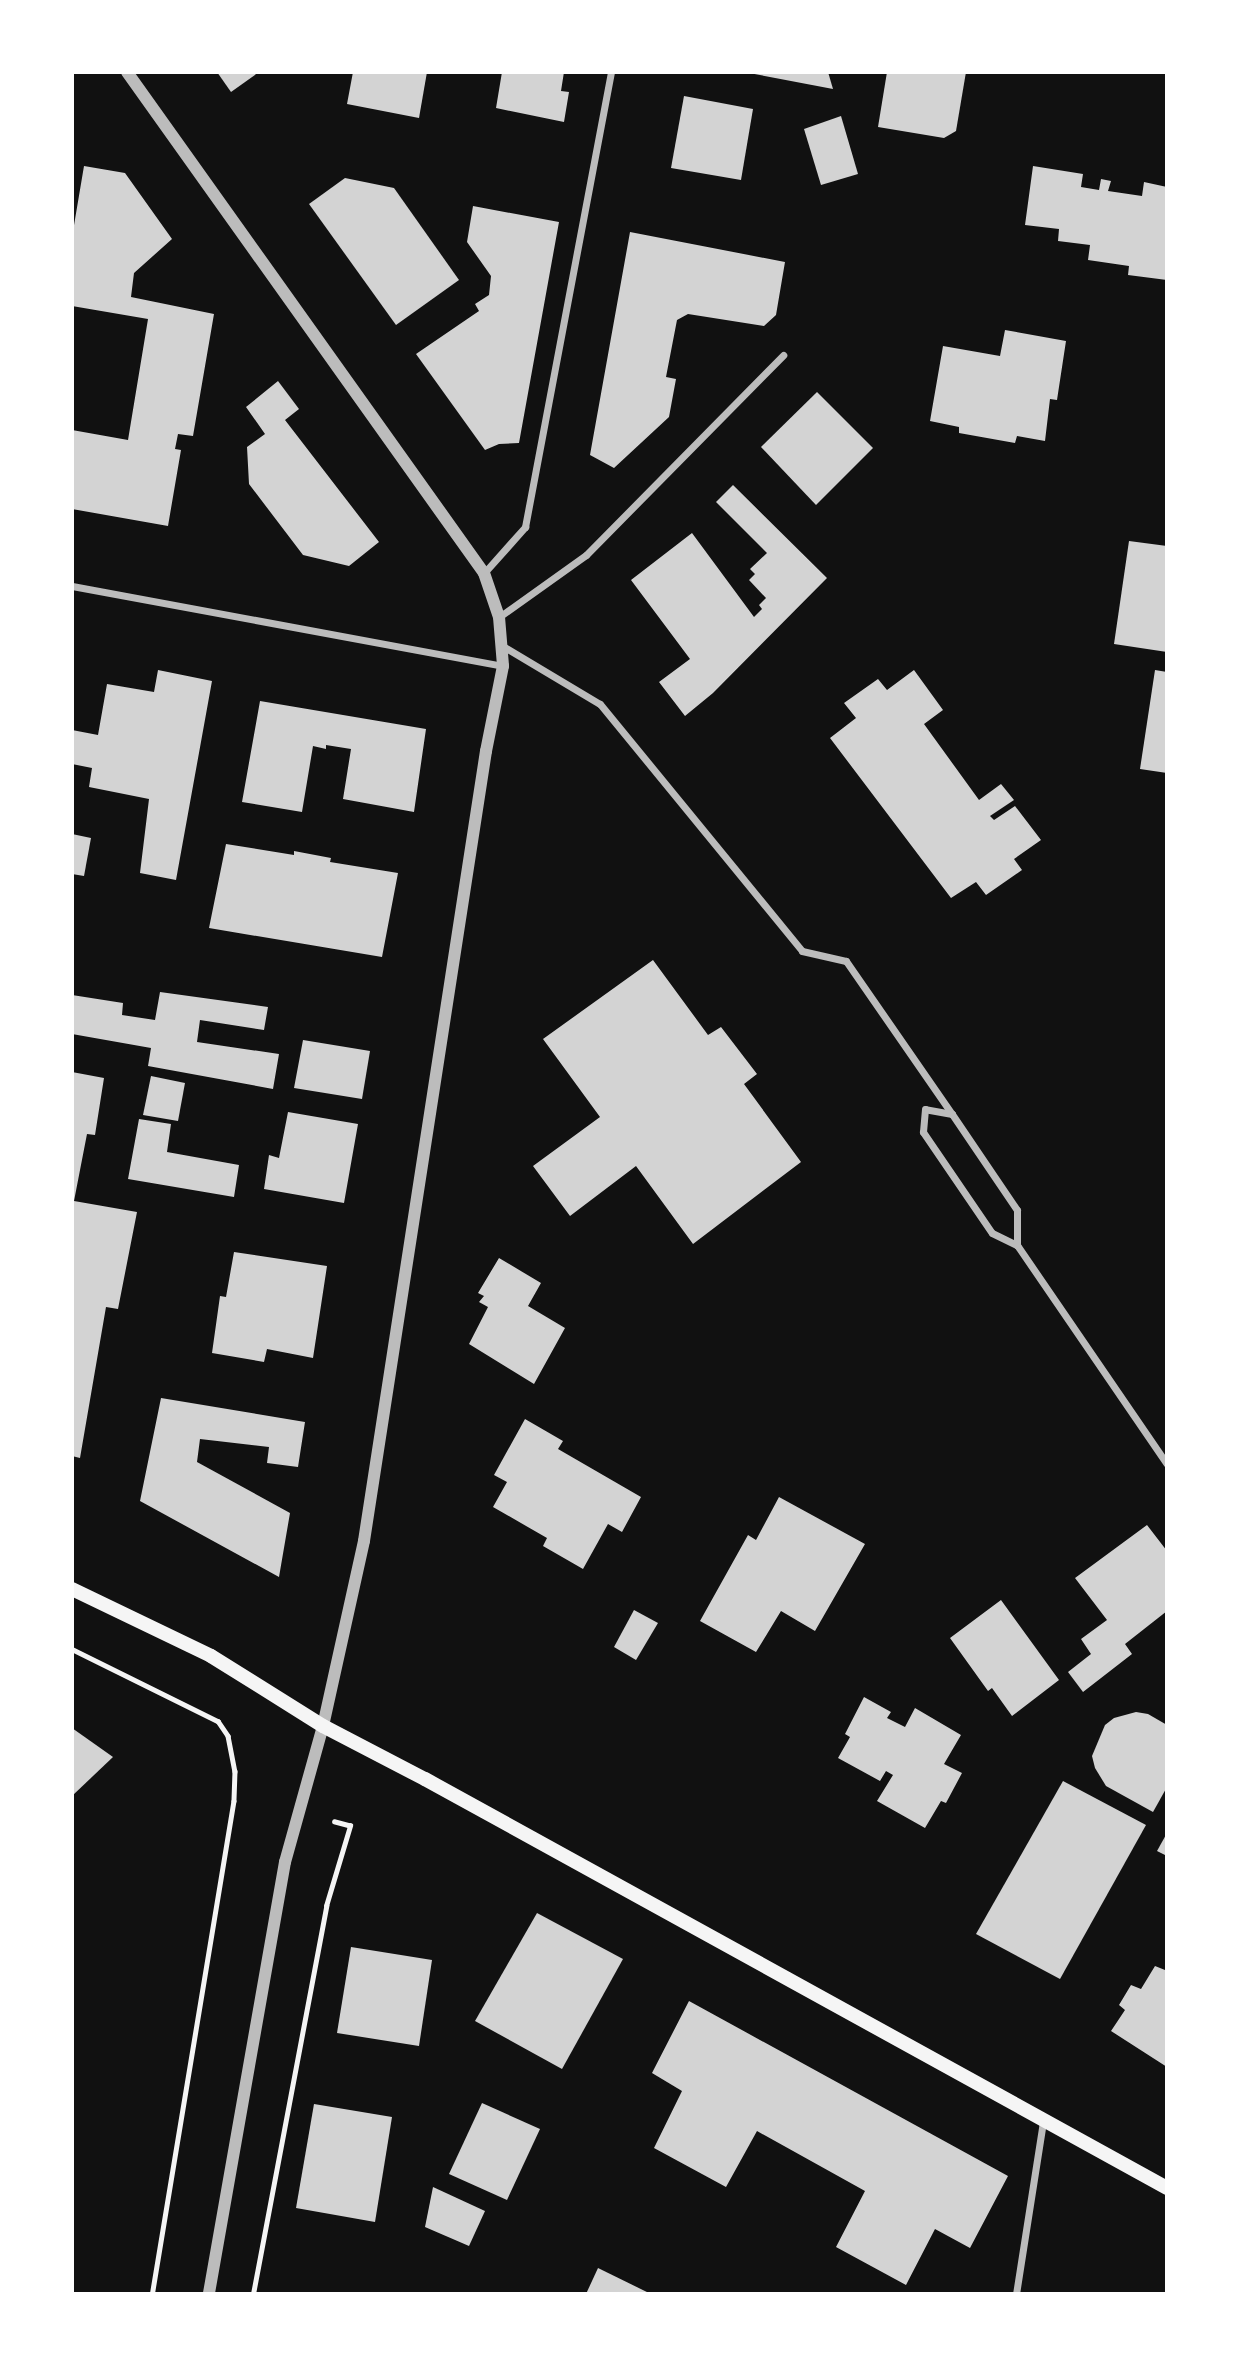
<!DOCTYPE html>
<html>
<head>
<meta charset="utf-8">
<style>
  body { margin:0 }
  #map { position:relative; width:1239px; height:2366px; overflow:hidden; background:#111; font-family:Spectral,serif }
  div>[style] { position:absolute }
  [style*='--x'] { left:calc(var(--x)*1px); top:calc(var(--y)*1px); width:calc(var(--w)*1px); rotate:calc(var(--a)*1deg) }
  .building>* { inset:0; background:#d3d3d3 }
  .path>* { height:4.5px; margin:-2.25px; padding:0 2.25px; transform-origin:2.25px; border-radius:2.25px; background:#f5f5f5 }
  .minor>* { height:7px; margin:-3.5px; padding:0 3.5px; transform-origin:3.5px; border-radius:3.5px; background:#bcbcbc }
  .tertiary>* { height:12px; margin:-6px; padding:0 6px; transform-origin:6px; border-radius:6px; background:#bcbcbc }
  .secondary>* { height:14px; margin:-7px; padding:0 7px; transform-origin:7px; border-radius:7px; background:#f5f5f5 }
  span { translate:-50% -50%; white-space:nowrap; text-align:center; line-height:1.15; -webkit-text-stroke:5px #fff; paint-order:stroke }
  .frame { position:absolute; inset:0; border:74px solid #fff; pointer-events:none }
</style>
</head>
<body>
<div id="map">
  <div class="building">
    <i style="clip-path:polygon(217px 72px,259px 72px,231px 92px)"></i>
    <i style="clip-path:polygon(353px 72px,427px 72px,419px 118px,347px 104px)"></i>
    <i style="clip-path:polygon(502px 72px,564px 72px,561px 91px,569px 92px,564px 122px,496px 108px)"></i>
    <i style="clip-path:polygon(749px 72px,828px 72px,833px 89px,749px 73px)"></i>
    <i style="clip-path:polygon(887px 72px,966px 72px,956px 131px,944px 138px,878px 127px)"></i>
    <i style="clip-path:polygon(684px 96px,753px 109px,741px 180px,671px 168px)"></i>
    <i style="clip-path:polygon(841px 116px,858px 174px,821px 185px,804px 129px)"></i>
    <i style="clip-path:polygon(84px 166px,125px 173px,172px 239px,134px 273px,131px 297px,214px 314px,193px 436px,178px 434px,175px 449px,181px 450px,168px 526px,72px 509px,72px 430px,128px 440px,148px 319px,72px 306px,72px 237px)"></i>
    <i style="clip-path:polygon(1033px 166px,1083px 174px,1081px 187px,1099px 190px,1101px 179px,1111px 181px,1108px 191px,1142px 196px,1144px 182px,1167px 187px,1167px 280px,1128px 275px,1129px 266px,1088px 260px,1090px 245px,1058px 241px,1059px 229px,1025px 225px)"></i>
    <i style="clip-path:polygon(345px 178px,394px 188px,459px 280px,396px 325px,309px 204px)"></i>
    <i style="clip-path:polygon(473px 206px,559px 222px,519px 443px,499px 444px,485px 450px,416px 354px,479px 311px,475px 304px,489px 295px,491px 276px,467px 242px)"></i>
    <i style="clip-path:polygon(630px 232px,785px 262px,776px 315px,764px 326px,688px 314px,677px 320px,666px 377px,676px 379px,669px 417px,614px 468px,590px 455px)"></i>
    <i style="clip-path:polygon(1005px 330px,1066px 341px,1057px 400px,1050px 399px,1045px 441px,1017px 436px,1015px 443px,959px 433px,959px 427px,930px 421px,943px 346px,1000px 356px)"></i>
    <i style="clip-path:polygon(278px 381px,299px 409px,285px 420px,379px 542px,349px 566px,303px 555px,249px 484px,247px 447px,265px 434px,246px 407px)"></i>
    <i style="clip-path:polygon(817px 392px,873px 448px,816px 505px,761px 447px)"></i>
    <i style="clip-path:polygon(733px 485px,827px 578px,713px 693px,685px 716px,659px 682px,690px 659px,631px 580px,692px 533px,754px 617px,762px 609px,759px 605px,766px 598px,749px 580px,755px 574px,750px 569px,767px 553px,716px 502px)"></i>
    <i style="clip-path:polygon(1129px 541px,1167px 546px,1167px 652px,1114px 644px)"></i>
    <i style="clip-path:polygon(158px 670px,212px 681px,176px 880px,140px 873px,149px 799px,89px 787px,92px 768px,72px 764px,72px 730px,98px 735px,107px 684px,154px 692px)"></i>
    <i style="clip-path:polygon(914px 670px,943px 710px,924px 724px,979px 800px,1001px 784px,1014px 800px,990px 816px,994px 820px,1015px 806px,1041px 840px,1014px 859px,1022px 870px,986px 895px,976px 882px,951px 898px,830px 738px,856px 718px,844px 703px,878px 679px,887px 690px)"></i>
    <i style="clip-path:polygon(1155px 670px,1167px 672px,1167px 773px,1140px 769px)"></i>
    <i style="clip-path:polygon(260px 701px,426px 729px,414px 812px,343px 799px,351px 749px,326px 745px,326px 749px,313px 746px,302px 812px,242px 802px)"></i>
    <i style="clip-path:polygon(72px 834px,91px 838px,84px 876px,72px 874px)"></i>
    <i style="clip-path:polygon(226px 844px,294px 855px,294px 851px,331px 858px,330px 862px,398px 873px,382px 957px,209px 928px)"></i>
    <i style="clip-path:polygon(653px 960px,708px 1035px,721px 1027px,757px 1074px,744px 1084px,801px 1162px,693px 1244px,636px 1166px,570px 1216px,533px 1166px,600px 1117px,543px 1039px)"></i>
    <i style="clip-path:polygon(160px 992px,268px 1007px,264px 1030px,200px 1020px,197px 1042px,279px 1054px,273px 1089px,148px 1066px,151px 1048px,72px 1034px,72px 995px,123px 1003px,122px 1015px,155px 1020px)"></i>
    <i style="clip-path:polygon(303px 1040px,370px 1051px,362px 1099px,294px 1088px)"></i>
    <i style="clip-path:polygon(72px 1072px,104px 1078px,95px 1135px,87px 1134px,74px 1201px,137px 1212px,118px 1309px,106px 1307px,80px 1458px,72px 1456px)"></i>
    <i style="clip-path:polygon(151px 1076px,185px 1083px,178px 1121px,143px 1115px)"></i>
    <i style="clip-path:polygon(288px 1112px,358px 1124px,344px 1203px,264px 1189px,269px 1155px,279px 1158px)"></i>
    <i style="clip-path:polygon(139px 1119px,171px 1124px,167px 1152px,239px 1165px,234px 1197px,128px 1179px)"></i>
    <i style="clip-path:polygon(234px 1252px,327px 1266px,313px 1358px,267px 1349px,264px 1362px,212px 1353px,220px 1296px,226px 1297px)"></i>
    <i style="clip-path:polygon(499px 1258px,541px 1283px,528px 1306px,565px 1328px,534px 1384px,469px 1344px,488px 1307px,479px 1302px,484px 1296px,478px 1293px)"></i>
    <i style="clip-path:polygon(161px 1398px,305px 1422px,298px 1467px,267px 1463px,269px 1447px,200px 1439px,197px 1462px,290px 1513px,279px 1577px,140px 1501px)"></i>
    <i style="clip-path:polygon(525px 1419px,563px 1441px,558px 1449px,641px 1497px,622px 1532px,608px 1524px,583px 1569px,543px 1546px,547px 1538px,493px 1507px,507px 1482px,494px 1475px)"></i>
    <i style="clip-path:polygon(779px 1497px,865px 1544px,815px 1631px,781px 1611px,756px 1652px,700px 1621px,748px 1535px,756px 1540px)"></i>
    <i style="clip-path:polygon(1147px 1525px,1167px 1551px,1167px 1611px,1125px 1644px,1132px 1654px,1083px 1692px,1068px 1672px,1091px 1654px,1081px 1639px,1107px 1620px,1075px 1578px)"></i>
    <i style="clip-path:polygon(1001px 1600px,1059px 1680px,1012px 1716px,992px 1688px,988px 1691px,950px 1638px)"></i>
    <i style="clip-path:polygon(634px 1610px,658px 1623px,636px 1660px,614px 1647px)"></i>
    <i style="clip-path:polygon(864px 1697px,891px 1712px,887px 1718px,905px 1727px,915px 1708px,961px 1735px,944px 1764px,962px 1773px,946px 1803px,941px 1801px,925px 1828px,877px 1801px,893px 1775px,886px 1771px,880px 1781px,838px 1758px,850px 1737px,845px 1734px)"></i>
    <i style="clip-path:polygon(1136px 1712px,1148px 1714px,1167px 1725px,1167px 1787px,1153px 1812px,1106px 1786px,1095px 1768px,1092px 1756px,1105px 1725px,1114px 1718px)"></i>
    <i style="clip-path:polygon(72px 1728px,113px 1757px,72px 1796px)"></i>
    <i style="clip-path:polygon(1063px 1781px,1146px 1825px,1060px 1979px,976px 1934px)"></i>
    <i style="clip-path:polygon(1167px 1833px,1167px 1856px,1157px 1851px)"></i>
    <i style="clip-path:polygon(537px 1913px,623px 1959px,562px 2069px,475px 2021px)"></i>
    <i style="clip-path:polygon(351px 1947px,432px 1960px,419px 2046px,337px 2033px)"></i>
    <i style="clip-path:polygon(1155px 1966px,1165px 1970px,1167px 1967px,1167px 2067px,1111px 2031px,1125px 2010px,1119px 2005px,1131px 1985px,1141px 1989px)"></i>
    <i style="clip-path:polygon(689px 2001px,1008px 2176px,970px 2248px,935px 2229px,906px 2285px,836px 2247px,865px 2191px,757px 2131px,726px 2187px,654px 2148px,682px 2091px,652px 2073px)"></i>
    <i style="clip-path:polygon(482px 2103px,540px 2129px,507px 2200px,449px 2174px)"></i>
    <i style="clip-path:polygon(314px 2104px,392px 2117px,375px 2222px,296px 2208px)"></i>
    <i style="clip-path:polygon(433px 2187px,485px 2211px,469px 2246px,425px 2227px)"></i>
    <i style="clip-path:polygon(598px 2268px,651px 2294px,586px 2294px)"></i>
  </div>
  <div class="path">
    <i style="--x:72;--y:1649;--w:163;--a:26.3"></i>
    <i style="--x:218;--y:1721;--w:18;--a:56"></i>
    <i style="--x:228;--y:1736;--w:36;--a:79"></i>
    <i style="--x:235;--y:1771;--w:30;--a:92"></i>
    <i style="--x:234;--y:1801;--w:500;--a:99.4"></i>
    <i style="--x:253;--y:2294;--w:395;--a:-79.3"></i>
    <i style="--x:326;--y:1906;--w:84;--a:-73.3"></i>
    <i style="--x:350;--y:1826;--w:16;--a:-165"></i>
  </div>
  <div class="minor">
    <i style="--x:484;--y:573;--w:62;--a:-48.3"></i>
    <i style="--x:525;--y:527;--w:463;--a:-79.3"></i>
    <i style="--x:72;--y:586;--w:438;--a:10.5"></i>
    <i style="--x:499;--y:617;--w:107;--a:-35.5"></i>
    <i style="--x:586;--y:555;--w:281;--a:-45.4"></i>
    <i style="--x:501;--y:645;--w:115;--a:30.8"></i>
    <i style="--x:600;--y:704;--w:319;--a:50.7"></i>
    <i style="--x:802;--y:951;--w:45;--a:12.8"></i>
    <i style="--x:846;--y:961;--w:186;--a:55.3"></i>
    <i style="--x:1017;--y:1245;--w:35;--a:-90"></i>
    <i style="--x:1017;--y:1210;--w:116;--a:-124.1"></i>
    <i style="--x:952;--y:1114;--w:27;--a:-170"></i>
    <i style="--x:925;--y:1109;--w:23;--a:95"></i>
    <i style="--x:923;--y:1132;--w:122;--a:55.7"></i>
    <i style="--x:992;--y:1233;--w:28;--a:26"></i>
    <i style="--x:1017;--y:1245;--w:265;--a:55.6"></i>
    <i style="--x:1016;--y:2294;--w:175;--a:-81.1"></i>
  </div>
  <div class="tertiary">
    <i style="--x:127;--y:72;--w:615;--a:54.53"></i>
    <i style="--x:484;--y:573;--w:46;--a:71.2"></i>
    <i style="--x:499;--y:617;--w:49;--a:85.3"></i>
    <i style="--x:503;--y:666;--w:87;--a:101.3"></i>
    <i style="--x:486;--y:751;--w:799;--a:98.78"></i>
    <i style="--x:364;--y:1541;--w:189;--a:102.5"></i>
    <i style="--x:323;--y:1726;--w:141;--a:105.6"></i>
    <i style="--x:285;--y:1862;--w:439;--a:100"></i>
  </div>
  <div class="secondary">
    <i style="--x:72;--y:1589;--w:154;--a:25.7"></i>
    <i style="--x:211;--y:1656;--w:132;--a:32"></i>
    <i style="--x:323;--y:1726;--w:115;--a:27.5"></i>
    <i style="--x:425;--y:1779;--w:847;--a:28.86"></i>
  </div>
  <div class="frame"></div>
</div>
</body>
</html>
